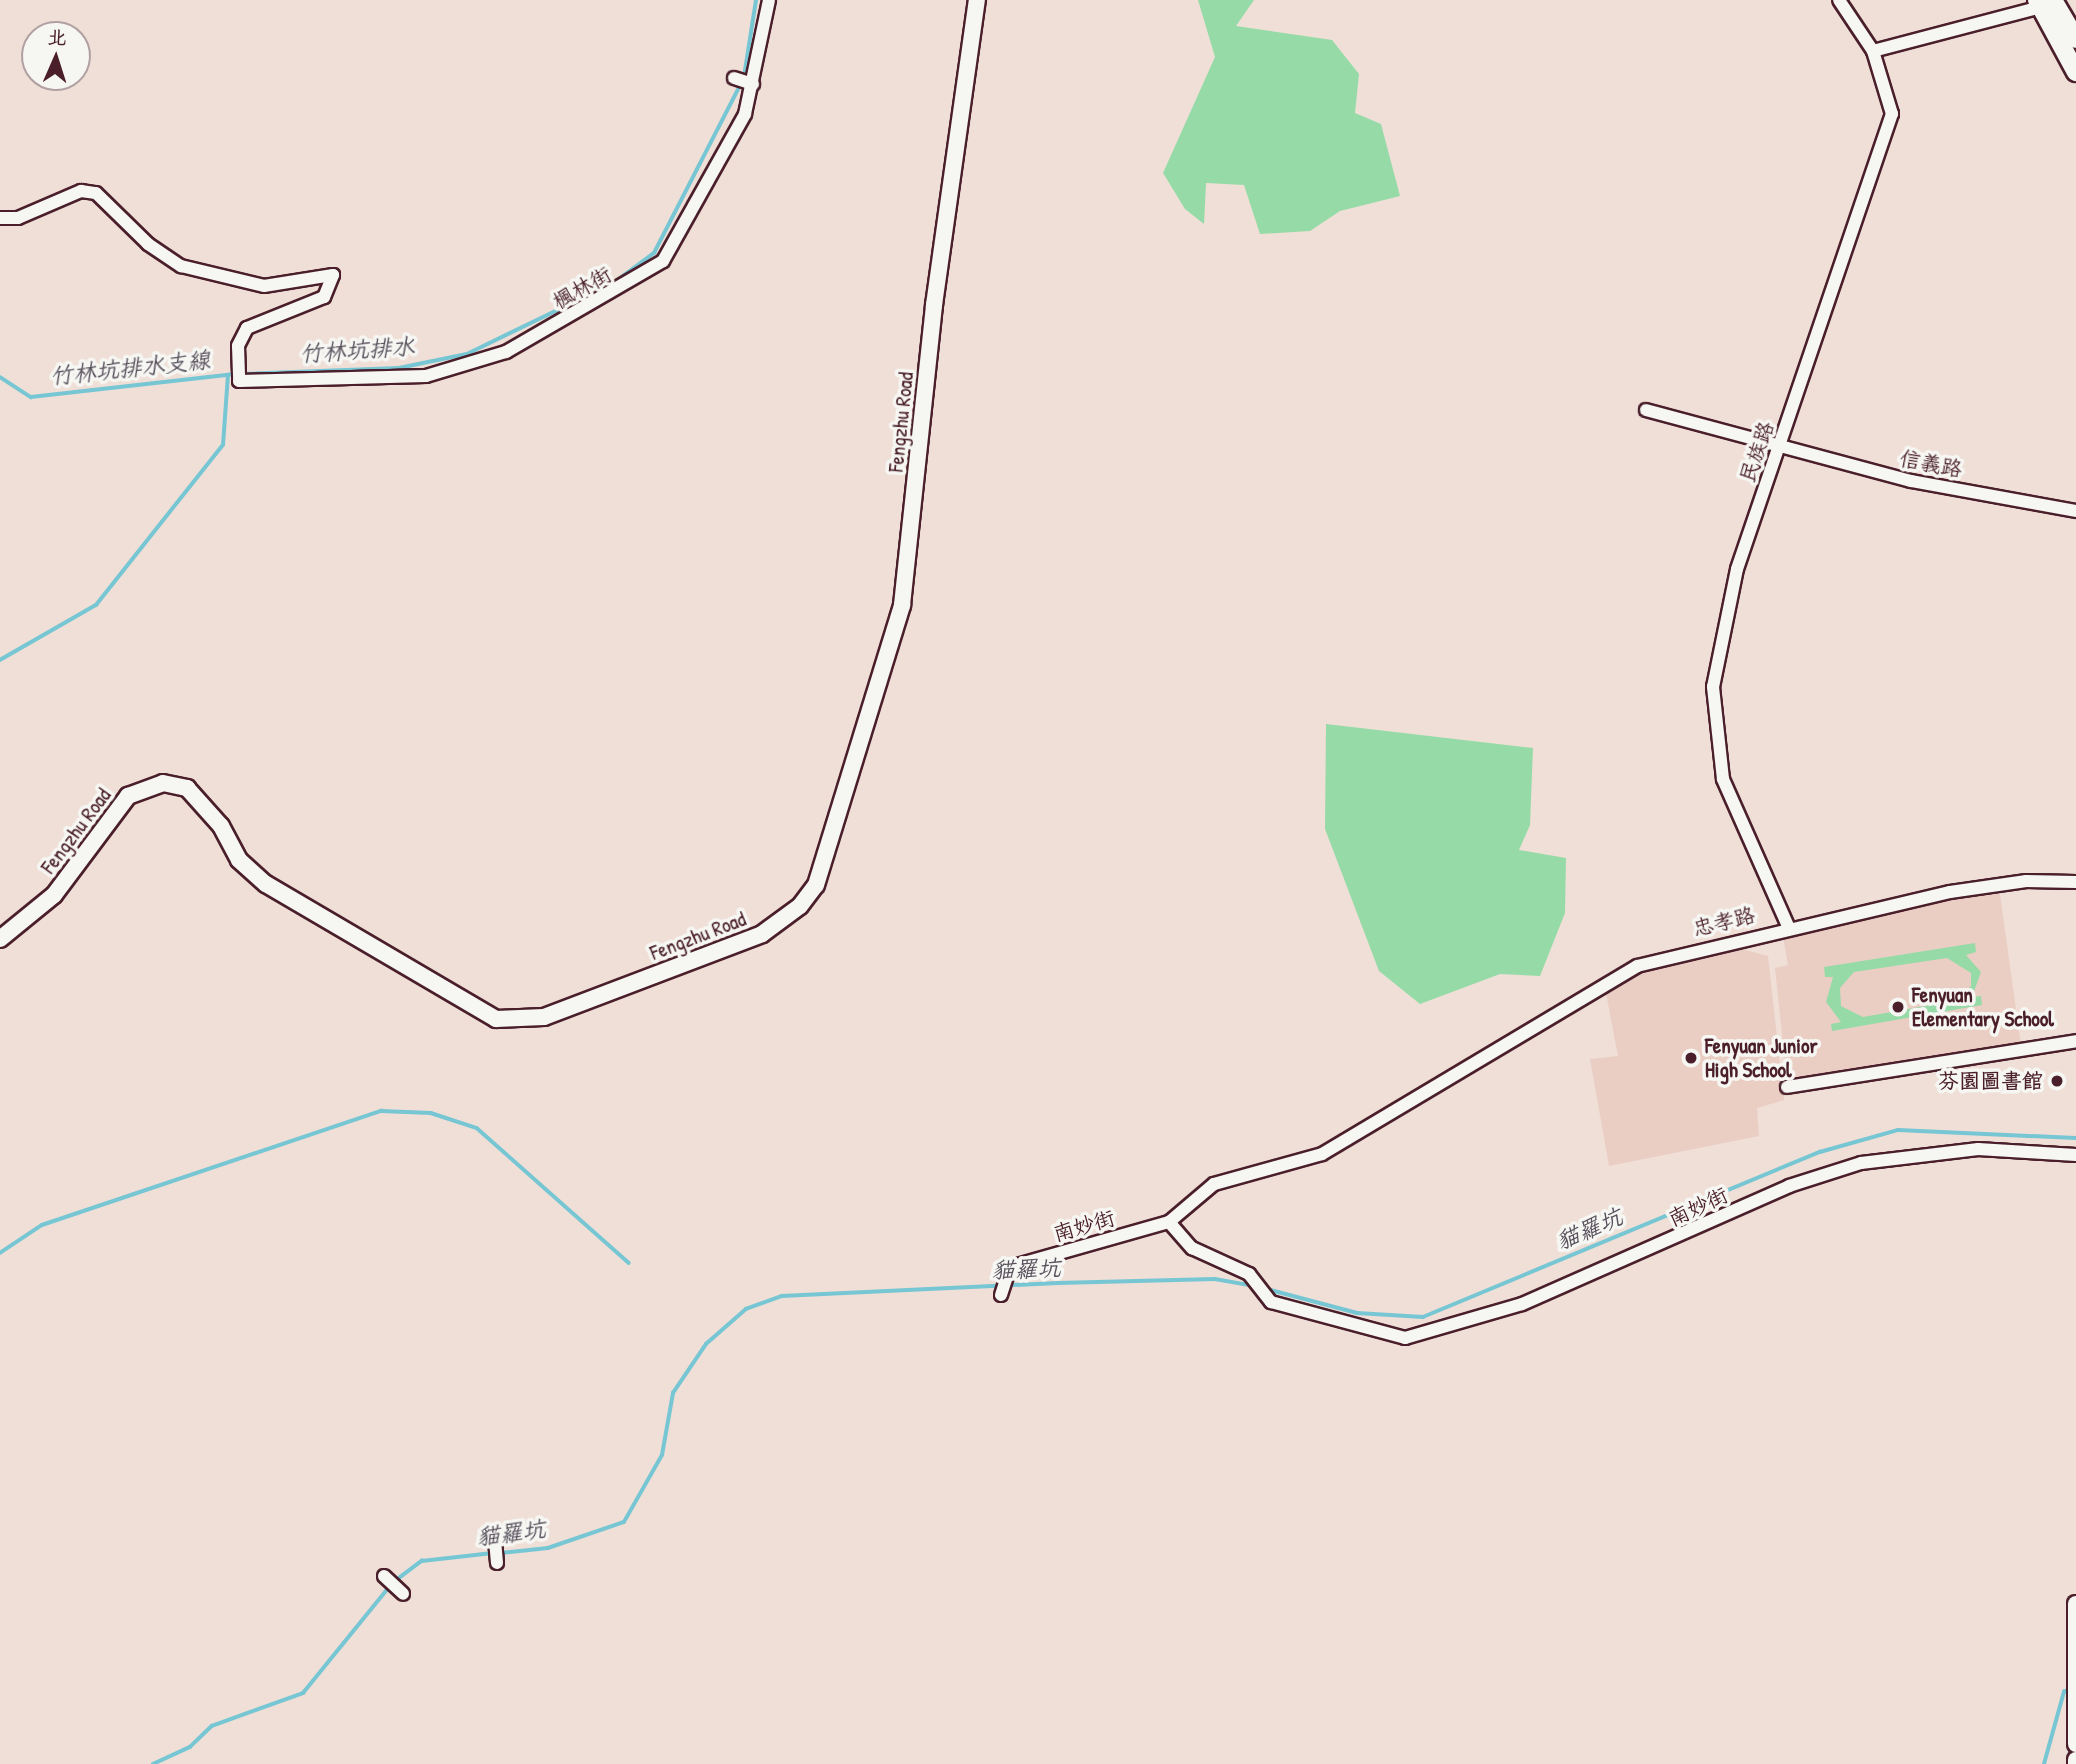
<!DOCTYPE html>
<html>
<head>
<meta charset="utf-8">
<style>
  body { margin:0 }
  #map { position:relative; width:2076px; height:1764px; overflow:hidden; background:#efdfd7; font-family:"Patrick Hand","LXGW WenKai TC",sans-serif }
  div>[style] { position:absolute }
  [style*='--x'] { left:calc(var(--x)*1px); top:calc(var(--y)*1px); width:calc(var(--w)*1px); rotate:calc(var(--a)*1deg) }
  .built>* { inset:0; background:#eacec4 }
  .green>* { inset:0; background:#96dba7 }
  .stream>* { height:3.5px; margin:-1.75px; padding:0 1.75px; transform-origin:1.75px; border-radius:1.75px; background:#77c6d3 }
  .roads { filter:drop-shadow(2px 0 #4a1f2b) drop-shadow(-2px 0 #4a1f2b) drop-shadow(0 2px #4a1f2b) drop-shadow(0 -2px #4a1f2b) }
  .street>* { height:12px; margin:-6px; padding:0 6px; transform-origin:6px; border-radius:6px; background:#f6f6f2 }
  .secondary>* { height:16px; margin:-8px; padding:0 8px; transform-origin:8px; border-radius:8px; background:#f6f6f2 }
  .primary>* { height:18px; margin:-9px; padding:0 9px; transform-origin:9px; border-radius:9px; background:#f6f6f2 }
  .dots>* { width:19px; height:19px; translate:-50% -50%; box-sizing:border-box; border:4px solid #f6f6f2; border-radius:50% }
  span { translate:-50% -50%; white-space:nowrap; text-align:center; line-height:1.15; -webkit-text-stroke:7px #f6f6f2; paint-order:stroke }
  .street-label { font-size:21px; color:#4a1f2b }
  .poi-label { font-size:21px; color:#4a1f2b; font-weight:700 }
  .left { translate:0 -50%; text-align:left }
  .right { translate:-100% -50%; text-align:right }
  .water-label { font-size:23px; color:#58515d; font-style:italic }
  .north { position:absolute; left:21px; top:21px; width:70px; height:70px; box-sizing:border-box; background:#f6f6f2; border:2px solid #b1a0a2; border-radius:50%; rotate:3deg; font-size:19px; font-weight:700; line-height:28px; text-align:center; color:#4a1f2b }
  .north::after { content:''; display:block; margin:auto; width:24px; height:32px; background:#4a1f2b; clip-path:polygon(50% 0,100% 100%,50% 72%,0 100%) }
</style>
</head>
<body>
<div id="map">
  <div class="built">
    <i style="clip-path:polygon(2000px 894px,2021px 1045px,1787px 1081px,1775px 968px,1788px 965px,1783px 937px,1958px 897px)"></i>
    <i style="clip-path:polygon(1734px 947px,1768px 956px,1784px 1100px,1757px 1108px,1759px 1136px,1609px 1166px,1590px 1059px,1618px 1056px,1605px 988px,1640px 971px)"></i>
  </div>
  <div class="green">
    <i style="clip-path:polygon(1198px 0,1254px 0,1236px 26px,1332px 40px,1359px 74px,1355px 113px,1381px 124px,1400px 196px,1340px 211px,1310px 231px,1260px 234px,1244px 185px,1206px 183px,1204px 224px,1185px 209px,1163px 173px,1215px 57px)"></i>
    <i style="clip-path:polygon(1326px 724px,1533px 748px,1530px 825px,1519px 850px,1566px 858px,1565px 913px,1540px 976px,1500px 974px,1420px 1004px,1379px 971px,1325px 829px)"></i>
    <i style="clip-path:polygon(evenodd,1975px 943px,1976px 952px,1966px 955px,1981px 972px,1972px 997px,1981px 996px,1982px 1005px,1832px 1031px,1831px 1024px,1841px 1022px,1826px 1002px,1833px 977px,1825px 977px,1824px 967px,1975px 943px,1947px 958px,1971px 973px,1971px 986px,1959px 1000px,1863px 1017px,1841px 1006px,1840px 988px,1854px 972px,1947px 958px)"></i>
  </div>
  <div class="stream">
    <i style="--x:744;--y:77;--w:78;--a:-81.1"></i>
    <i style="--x:242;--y:374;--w:157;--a:-2.2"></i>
    <i style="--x:399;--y:368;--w:69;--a:-11.6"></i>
    <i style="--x:467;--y:354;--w:165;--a:-25.9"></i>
    <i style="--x:615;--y:282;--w:49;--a:-36.6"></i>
    <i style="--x:654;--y:253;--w:190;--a:-62.8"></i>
    <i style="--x:0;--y:377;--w:37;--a:33"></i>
    <i style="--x:31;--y:397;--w:205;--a:-6.4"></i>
    <i style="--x:0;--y:660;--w:111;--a:-29.8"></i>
    <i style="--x:96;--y:605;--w:204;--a:-51.6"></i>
    <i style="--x:223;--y:445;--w:70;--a:-85.9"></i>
    <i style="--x:0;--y:1253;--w:50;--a:-33.7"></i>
    <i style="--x:42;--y:1225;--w:358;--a:-18.6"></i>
    <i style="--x:381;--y:1111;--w:50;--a:2.3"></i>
    <i style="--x:431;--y:1113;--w:48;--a:18.1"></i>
    <i style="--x:477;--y:1128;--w:203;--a:41.6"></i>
    <i style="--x:1267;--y:1289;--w:93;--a:14.9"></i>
    <i style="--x:1357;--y:1313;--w:66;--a:3.5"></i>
    <i style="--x:1423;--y:1317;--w:430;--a:-22.6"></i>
    <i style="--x:1820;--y:1152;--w:81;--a:-15.8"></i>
    <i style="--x:1898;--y:1130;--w:178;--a:2.6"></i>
    <i style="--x:500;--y:1553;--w:48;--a:-5.9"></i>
    <i style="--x:548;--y:1548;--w:80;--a:-18.9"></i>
    <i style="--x:624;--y:1522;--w:77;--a:-60.4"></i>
    <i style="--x:662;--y:1455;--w:63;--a:-79.9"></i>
    <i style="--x:673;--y:1393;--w:59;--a:-56"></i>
    <i style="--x:706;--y:1344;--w:53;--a:-41.2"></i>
    <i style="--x:746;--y:1309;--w:38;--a:-20"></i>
    <i style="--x:782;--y:1296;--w:276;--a:-2.7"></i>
    <i style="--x:1058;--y:1283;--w:157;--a:-1.5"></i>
    <i style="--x:1215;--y:1279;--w:39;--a:10"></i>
    <i style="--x:395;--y:1581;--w:34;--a:-37"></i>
    <i style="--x:422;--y:1561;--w:71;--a:-6.4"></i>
    <i style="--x:153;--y:1764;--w:41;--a:-24.7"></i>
    <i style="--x:190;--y:1747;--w:30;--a:-44"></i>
    <i style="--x:212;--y:1726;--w:97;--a:-19.9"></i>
    <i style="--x:303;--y:1693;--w:138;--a:-50.9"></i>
    <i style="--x:2044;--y:1764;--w:75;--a:-74.5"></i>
    <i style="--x:2064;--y:1692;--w:7;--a:-27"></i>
  </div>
  <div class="roads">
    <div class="street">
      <i style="--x:1873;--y:51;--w:178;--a:-14.7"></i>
      <i style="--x:734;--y:78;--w:20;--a:18"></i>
      <i style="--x:0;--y:218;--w:18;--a:0"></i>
      <i style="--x:18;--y:218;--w:69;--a:-23.2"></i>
      <i style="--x:81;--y:191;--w:15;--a:8"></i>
      <i style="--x:96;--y:193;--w:73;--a:44.4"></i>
      <i style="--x:148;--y:244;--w:40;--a:34"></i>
      <i style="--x:181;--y:266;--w:85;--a:13.5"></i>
      <i style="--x:264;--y:286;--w:70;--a:-9.1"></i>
      <i style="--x:333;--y:275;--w:24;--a:112"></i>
      <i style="--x:324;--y:297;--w:83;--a:158.1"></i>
      <i style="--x:247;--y:328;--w:20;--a:117"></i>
      <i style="--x:238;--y:346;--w:35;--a:88"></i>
      <i style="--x:239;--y:381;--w:187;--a:-1.5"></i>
      <i style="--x:426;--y:376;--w:84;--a:-16.7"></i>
      <i style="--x:506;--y:352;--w:181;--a:-30.1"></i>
      <i style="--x:663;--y:261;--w:168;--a:-60.8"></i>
      <i style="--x:745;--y:114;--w:116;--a:-78.1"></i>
      <i style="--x:1646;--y:410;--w:274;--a:15"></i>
      <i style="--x:1911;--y:481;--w:168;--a:10.3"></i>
      <i style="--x:1788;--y:926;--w:161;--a:-113.9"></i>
      <i style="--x:1723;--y:779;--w:93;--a:-96.2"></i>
      <i style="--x:1713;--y:687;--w:120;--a:-78.5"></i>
      <i style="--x:1737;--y:569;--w:481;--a:-71.2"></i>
      <i style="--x:1892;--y:114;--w:66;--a:-106.8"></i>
      <i style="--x:1873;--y:51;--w:61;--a:-123.7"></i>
      <i style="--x:1787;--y:1087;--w:293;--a:-9"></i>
      <i style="--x:1169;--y:1222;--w:35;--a:49"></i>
      <i style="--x:1192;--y:1248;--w:63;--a:24.5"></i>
      <i style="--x:1249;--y:1274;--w:36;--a:52"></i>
      <i style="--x:1271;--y:1302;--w:139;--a:15"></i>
      <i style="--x:1405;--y:1338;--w:122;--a:-16.2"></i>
      <i style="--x:1522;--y:1304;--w:292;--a:-23.8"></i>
      <i style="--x:1789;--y:1186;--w:76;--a:-17.7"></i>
      <i style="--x:1861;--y:1163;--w:118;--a:-6.8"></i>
      <i style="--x:1978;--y:1149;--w:98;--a:3.5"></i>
      <i style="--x:1001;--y:1295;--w:29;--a:-72"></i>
      <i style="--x:1010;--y:1267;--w:165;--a:-15.8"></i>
      <i style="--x:1169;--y:1222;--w:59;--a:-40.2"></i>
      <i style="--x:1214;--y:1184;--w:112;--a:-15.5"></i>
      <i style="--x:1322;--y:1154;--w:367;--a:-30.8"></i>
      <i style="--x:1637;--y:966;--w:322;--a:-13.3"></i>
      <i style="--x:1950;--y:892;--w:77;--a:-8.2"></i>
      <i style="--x:2026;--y:881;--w:50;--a:1.1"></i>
      <i style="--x:495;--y:1540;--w:23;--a:85"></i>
      <i style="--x:384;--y:1576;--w:26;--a:43"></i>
    </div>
    <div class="secondary">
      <i style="--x:0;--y:939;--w:70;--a:-39.2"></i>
      <i style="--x:54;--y:895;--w:124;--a:-53.2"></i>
      <i style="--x:128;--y:796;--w:37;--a:-20"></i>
      <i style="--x:163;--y:783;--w:25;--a:12"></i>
      <i style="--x:187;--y:788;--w:51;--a:48.2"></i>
      <i style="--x:221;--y:826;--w:38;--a:62"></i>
      <i style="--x:239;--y:860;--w:36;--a:42"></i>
      <i style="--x:266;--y:884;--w:267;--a:30.4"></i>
      <i style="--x:496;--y:1019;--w:48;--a:-2.4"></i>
      <i style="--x:544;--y:1017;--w:233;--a:-20.8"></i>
      <i style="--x:762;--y:934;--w:47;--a:-36.4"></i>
      <i style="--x:800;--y:906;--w:26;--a:-53"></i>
      <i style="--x:816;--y:885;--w:293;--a:-72.9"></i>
      <i style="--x:902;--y:605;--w:302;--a:-83.9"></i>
      <i style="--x:934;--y:305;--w:308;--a:-82"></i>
      <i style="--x:2076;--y:1604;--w:140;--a:90"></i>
      <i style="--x:2076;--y:1764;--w:4;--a:-90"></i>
    </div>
    <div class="primary">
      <i style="--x:2037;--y:0;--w:82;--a:61.6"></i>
      <i style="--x:2053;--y:0;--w:45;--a:59.5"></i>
    </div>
  </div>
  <div class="dots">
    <i style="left:1898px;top:1007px;background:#4a1f2b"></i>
    <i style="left:1691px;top:1058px;background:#4a1f2b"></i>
    <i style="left:2057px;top:1081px;background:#4a1f2b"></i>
  </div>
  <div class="street-label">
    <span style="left:582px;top:288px;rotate:-29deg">楓林街</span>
    <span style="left:901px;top:422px;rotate:-84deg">Fengzhu Road</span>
    <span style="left:1757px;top:452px;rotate:-71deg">民族路</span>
    <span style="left:1931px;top:464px;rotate:11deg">信義路</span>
    <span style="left:76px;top:831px;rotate:-53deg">Fengzhu Road</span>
    <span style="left:1724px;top:922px;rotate:-14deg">忠孝路</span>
    <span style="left:698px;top:936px;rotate:-21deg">Fengzhu Road</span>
    <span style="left:1698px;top:1207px;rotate:-25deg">南妙街</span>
    <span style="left:1084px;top:1226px;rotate:-16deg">南妙街</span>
  </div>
  <div class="poi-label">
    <span class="left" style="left:1912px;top:1007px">Fenyuan<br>Elementary School</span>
    <span class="left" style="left:1705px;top:1058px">Fenyuan Junior<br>High School</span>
    <span class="right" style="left:2043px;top:1081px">芬園圖書館</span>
  </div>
  <div class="water-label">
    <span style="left:357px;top:350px;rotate:-4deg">竹林坑排水</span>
    <span style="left:130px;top:368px;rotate:-6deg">竹林坑排水支線</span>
    <span style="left:1589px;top:1229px;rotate:-23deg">貓羅坑</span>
    <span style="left:1026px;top:1269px;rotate:-2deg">貓羅坑</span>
    <span style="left:511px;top:1533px;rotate:-7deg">貓羅坑</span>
  </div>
  <div class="north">北</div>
</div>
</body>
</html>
